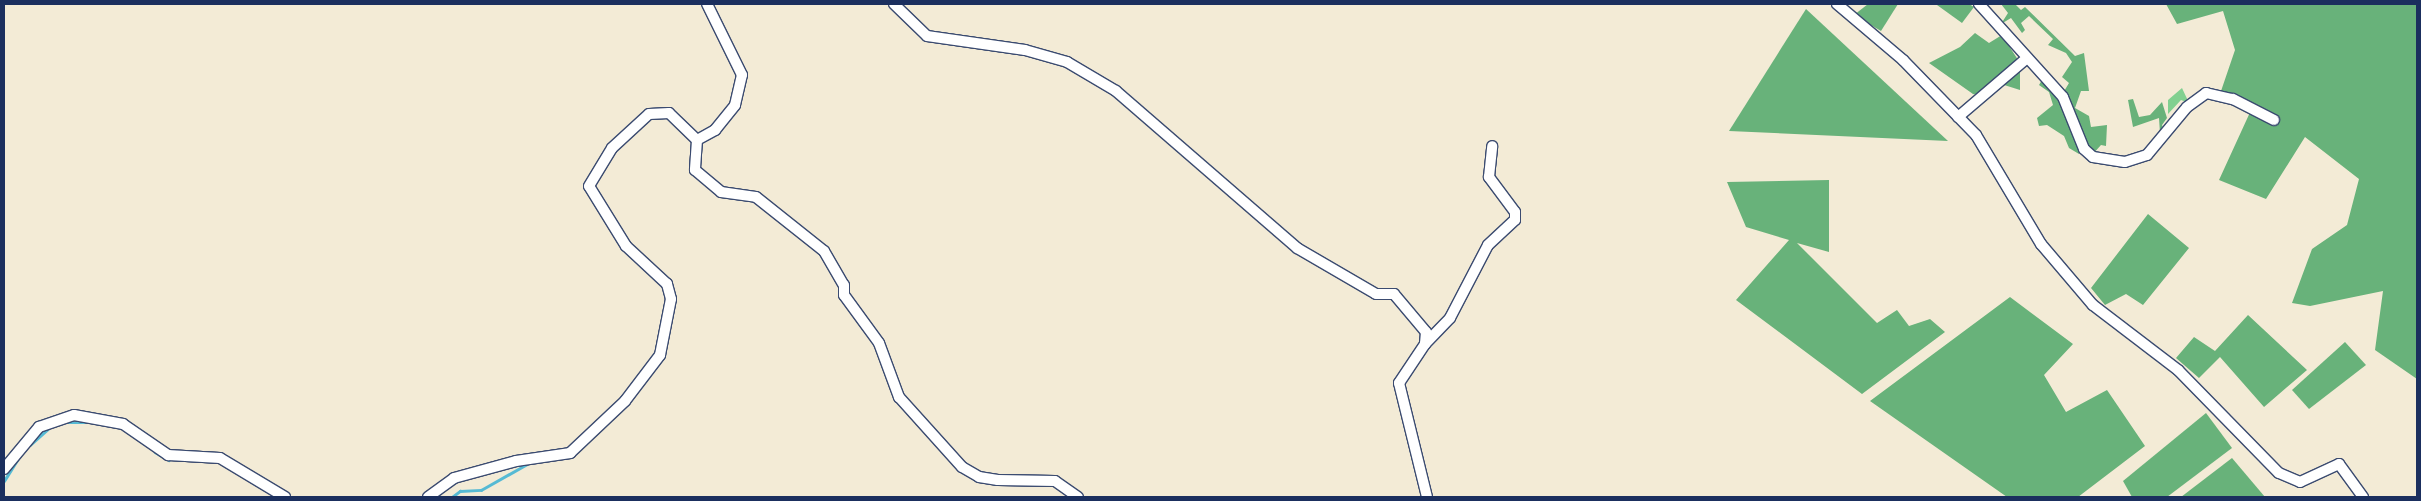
<!DOCTYPE html>
<html>
<head>
<meta charset="utf-8">
<style>
  body { margin:0 }
  #map { position:relative; width:2421px; height:501px; overflow:hidden; background:#f3ebd6; font-family:"Sorts Mill Goudy",serif }
  div>[style] { position:absolute }
  [style*='--x'] { left:calc(var(--x)*1px); top:calc(var(--y)*1px); width:calc(var(--w)*1px); rotate:calc(var(--a)*1deg) }
  .green>* { inset:0; background:#81d090 }
  .forest>* { inset:0; background:#68b27a }
  .stream>* { height:2.5px; margin:-1.25px; padding:0 1.25px; transform-origin:1.25px; border-radius:1.25px; background:#56bad4 }
  .roads { filter:drop-shadow(1px 0 #3b4b70) drop-shadow(-1px 0 #3b4b70) drop-shadow(0 1px #3b4b70) drop-shadow(0 -1px #3b4b70) }
  .street>* { height:10px; margin:-5px; padding:0 5px; transform-origin:5px; border-radius:5px; background:#fff }
  span { translate:-50% -50%; white-space:nowrap; text-align:center; line-height:1.15; -webkit-text-stroke:4px #fff; paint-order:stroke }
  .frame { position:absolute; inset:0; border:5px solid #1b2f5e; pointer-events:none }
</style>
</head>
<body>
<div id="map">
  <div class="green">
    <i style="clip-path:polygon(2182px 88px,2189px 103px,2181px 100px,2168px 114px,2168px 100px)"></i>
  </div>
  <div class="forest">
    <i style="clip-path:polygon(1868px 4px,1898px 4px,1881px 31px,1854px 15px)"></i>
    <i style="clip-path:polygon(1927px 4px,1969px 4px,1974px 7px,1962px 23px,1937px 5px)"></i>
    <i style="clip-path:polygon(2001px 4px,2015px 4px,2021px 10px,2025px 7px,2075px 56px,2084px 53px,2089px 91px,2081px 91px,2075px 108px,2089px 116px,2091px 127px,2107px 125px,2106px 146px,2101px 145px,2092px 155px,2063px 93px,2069px 83px,2062px 77px,2072px 62px,2066px 53px,2048px 45px,2053px 39px,2029px 16px,2021px 23px,2025px 30px,2022px 33px,2011px 18px,2001px 24px,2008px 13px)"></i>
    <i style="clip-path:polygon(2166px 4px,2417px 4px,2417px 379px,2375px 350px,2383px 291px,2310px 306px,2292px 303px,2312px 249px,2347px 225px,2359px 179px,2305px 137px,2266px 199px,2219px 180px,2252px 108px,2220px 94px,2235px 50px,2223px 11px,2177px 24px)"></i>
    <i style="clip-path:polygon(1806px 9px,1948px 141px,1729px 131px)"></i>
    <i style="clip-path:polygon(1975px 33px,1989px 43px,2002px 35px,2020px 63px,2020px 90px,2001px 84px,1989px 98px,1973px 94px,1929px 63px,1960px 47px)"></i>
    <i style="clip-path:polygon(2042px 80px,2058px 91px,2079px 134px,2079px 154px,2069px 148px,2064px 136px,2047px 125px,2039px 126px,2037px 118px,2053px 105px,2049px 92px,2039px 85px)"></i>
    <i style="clip-path:polygon(2133px 99px,2139px 117px,2150px 115px,2162px 102px,2167px 118px,2162px 125px,2165px 133px,2160px 133px,2159px 118px,2133px 127px,2128px 100px)"></i>
    <i style="clip-path:polygon(1829px 180px,1829px 252px,1797px 243px,1877px 323px,1897px 310px,1909px 326px,1930px 319px,1945px 332px,1862px 394px,1736px 300px,1789px 240px,1746px 227px,1727px 182px)"></i>
    <i style="clip-path:polygon(2148px 214px,2189px 248px,2143px 305px,2126px 294px,2105px 305px,2091px 288px)"></i>
    <i style="clip-path:polygon(2010px 297px,2073px 344px,2044px 375px,2066px 412px,2107px 390px,2145px 446px,2078px 497px,2007px 497px,1870px 401px)"></i>
    <i style="clip-path:polygon(2248px 315px,2307px 370px,2264px 407px,2220px 357px,2199px 378px,2176px 358px,2194px 337px,2215px 351px)"></i>
    <i style="clip-path:polygon(2345px 342px,2366px 365px,2309px 409px,2292px 390px)"></i>
    <i style="clip-path:polygon(2206px 413px,2232px 448px,2167px 497px,2132px 497px,2123px 481px)"></i>
    <i style="clip-path:polygon(2232px 458px,2265px 497px,2181px 497px)"></i>
  </div>
  <div class="stream">
    <i style="--x:66;--y:423;--w:25;--a:0"></i>
    <i style="--x:30;--y:445;--w:24;--a:-42"></i>
    <i style="--x:155;--y:452;--w:16;--a:30"></i>
    <i style="--x:4;--y:481;--w:26;--a:-58"></i>
    <i style="--x:452;--y:497;--w:10;--a:-37"></i>
    <i style="--x:460;--y:491;--w:21;--a:-3"></i>
    <i style="--x:481;--y:490;--w:55;--a:-29.4"></i>
  </div>
  <div class="roads">
    <div class="street">
      <i style="--x:894;--y:4;--w:46;--a:44.1"></i>
      <i style="--x:927;--y:36;--w:99;--a:8.1"></i>
      <i style="--x:1025;--y:50;--w:44;--a:15.9"></i>
      <i style="--x:1067;--y:62;--w:57;--a:30.6"></i>
      <i style="--x:1116;--y:91;--w:240;--a:40.9"></i>
      <i style="--x:1297;--y:248;--w:91;--a:30.2"></i>
      <i style="--x:1376;--y:294;--w:18;--a:0"></i>
      <i style="--x:1394;--y:294;--w:50;--a:49.9"></i>
      <i style="--x:1426;--y:332;--w:12;--a:95"></i>
      <i style="--x:1425;--y:344;--w:47;--a:123.7"></i>
      <i style="--x:1399;--y:383;--w:117;--a:76.2"></i>
      <i style="--x:1837;--y:4;--w:87;--a:40.3"></i>
      <i style="--x:1903;--y:60;--w:105;--a:45.8"></i>
      <i style="--x:1976;--y:135;--w:127;--a:59.2"></i>
      <i style="--x:2041;--y:244;--w:80;--a:49.6"></i>
      <i style="--x:2093;--y:305;--w:107;--a:37.4"></i>
      <i style="--x:2178;--y:370;--w:144;--a:45.6"></i>
      <i style="--x:2279;--y:473;--w:23;--a:23"></i>
      <i style="--x:2300;--y:482;--w:43;--a:-24.8"></i>
      <i style="--x:2339;--y:464;--w:41;--a:54"></i>
      <i style="--x:1979;--y:4;--w:125;--a:47.9"></i>
      <i style="--x:2063;--y:97;--w:56;--a:68"></i>
      <i style="--x:2084;--y:149;--w:12;--a:42"></i>
      <i style="--x:2093;--y:157;--w:32;--a:9"></i>
      <i style="--x:2125;--y:162;--w:23;--a:-18"></i>
      <i style="--x:2147;--y:155;--w:62;--a:-50.2"></i>
      <i style="--x:2187;--y:107;--w:24;--a:-36"></i>
      <i style="--x:2206;--y:93;--w:28;--a:13"></i>
      <i style="--x:2233;--y:99;--w:46;--a:27.1"></i>
      <i style="--x:1958;--y:117;--w:91;--a:-40.5"></i>
      <i style="--x:697;--y:140;--w:30;--a:94"></i>
      <i style="--x:695;--y:170;--w:34;--a:40"></i>
      <i style="--x:721;--y:192;--w:35;--a:8"></i>
      <i style="--x:756;--y:197;--w:87;--a:38.5"></i>
      <i style="--x:824;--y:251;--w:39;--a:60"></i>
      <i style="--x:844;--y:285;--w:10;--a:90"></i>
      <i style="--x:844;--y:295;--w:59;--a:53.9"></i>
      <i style="--x:879;--y:343;--w:58;--a:69.7"></i>
      <i style="--x:899;--y:397;--w:94;--a:48"></i>
      <i style="--x:962;--y:467;--w:20;--a:30"></i>
      <i style="--x:979;--y:477;--w:19;--a:9"></i>
      <i style="--x:998;--y:480;--w:57;--a:1"></i>
      <i style="--x:1055;--y:481;--w:28;--a:35"></i>
      <i style="--x:1425;--y:344;--w:36;--a:-46"></i>
      <i style="--x:1450;--y:318;--w:82;--a:-62.5"></i>
      <i style="--x:1488;--y:245;--w:37;--a:-43"></i>
      <i style="--x:1515;--y:220;--w:8;--a:-90"></i>
      <i style="--x:1515;--y:212;--w:44;--a:-126.6"></i>
      <i style="--x:1489;--y:177;--w:31;--a:-84"></i>
      <i style="--x:4;--y:469;--w:55;--a:-50.2"></i>
      <i style="--x:39;--y:427;--w:37;--a:-19"></i>
      <i style="--x:74;--y:415;--w:50;--a:10.4"></i>
      <i style="--x:123;--y:424;--w:55;--a:34.6"></i>
      <i style="--x:168;--y:455;--w:52;--a:3.3"></i>
      <i style="--x:220;--y:458;--w:76;--a:31"></i>
      <i style="--x:428;--y:497;--w:32;--a:-36"></i>
      <i style="--x:454;--y:478;--w:64;--a:-15.3"></i>
      <i style="--x:516;--y:461;--w:55;--a:-8.4"></i>
      <i style="--x:570;--y:453;--w:76;--a:-43.4"></i>
      <i style="--x:625;--y:401;--w:58;--a:-52.7"></i>
      <i style="--x:660;--y:355;--w:57;--a:-78.9"></i>
      <i style="--x:671;--y:299;--w:16;--a:-105"></i>
      <i style="--x:667;--y:284;--w:56;--a:-137.2"></i>
      <i style="--x:626;--y:246;--w:70;--a:-121.7"></i>
      <i style="--x:589;--y:186;--w:44;--a:-58.8"></i>
      <i style="--x:612;--y:148;--w:50;--a:-42.6"></i>
      <i style="--x:649;--y:114;--w:20;--a:-3"></i>
      <i style="--x:669;--y:113;--w:39;--a:44"></i>
      <i style="--x:697;--y:140;--w:21;--a:-29"></i>
      <i style="--x:715;--y:130;--w:32;--a:-51"></i>
      <i style="--x:735;--y:105;--w:31;--a:-77"></i>
      <i style="--x:742;--y:75;--w:79;--a:-116.2"></i>
    </div>
  </div>
  <div class="frame"></div>
</div>
</body>
</html>
